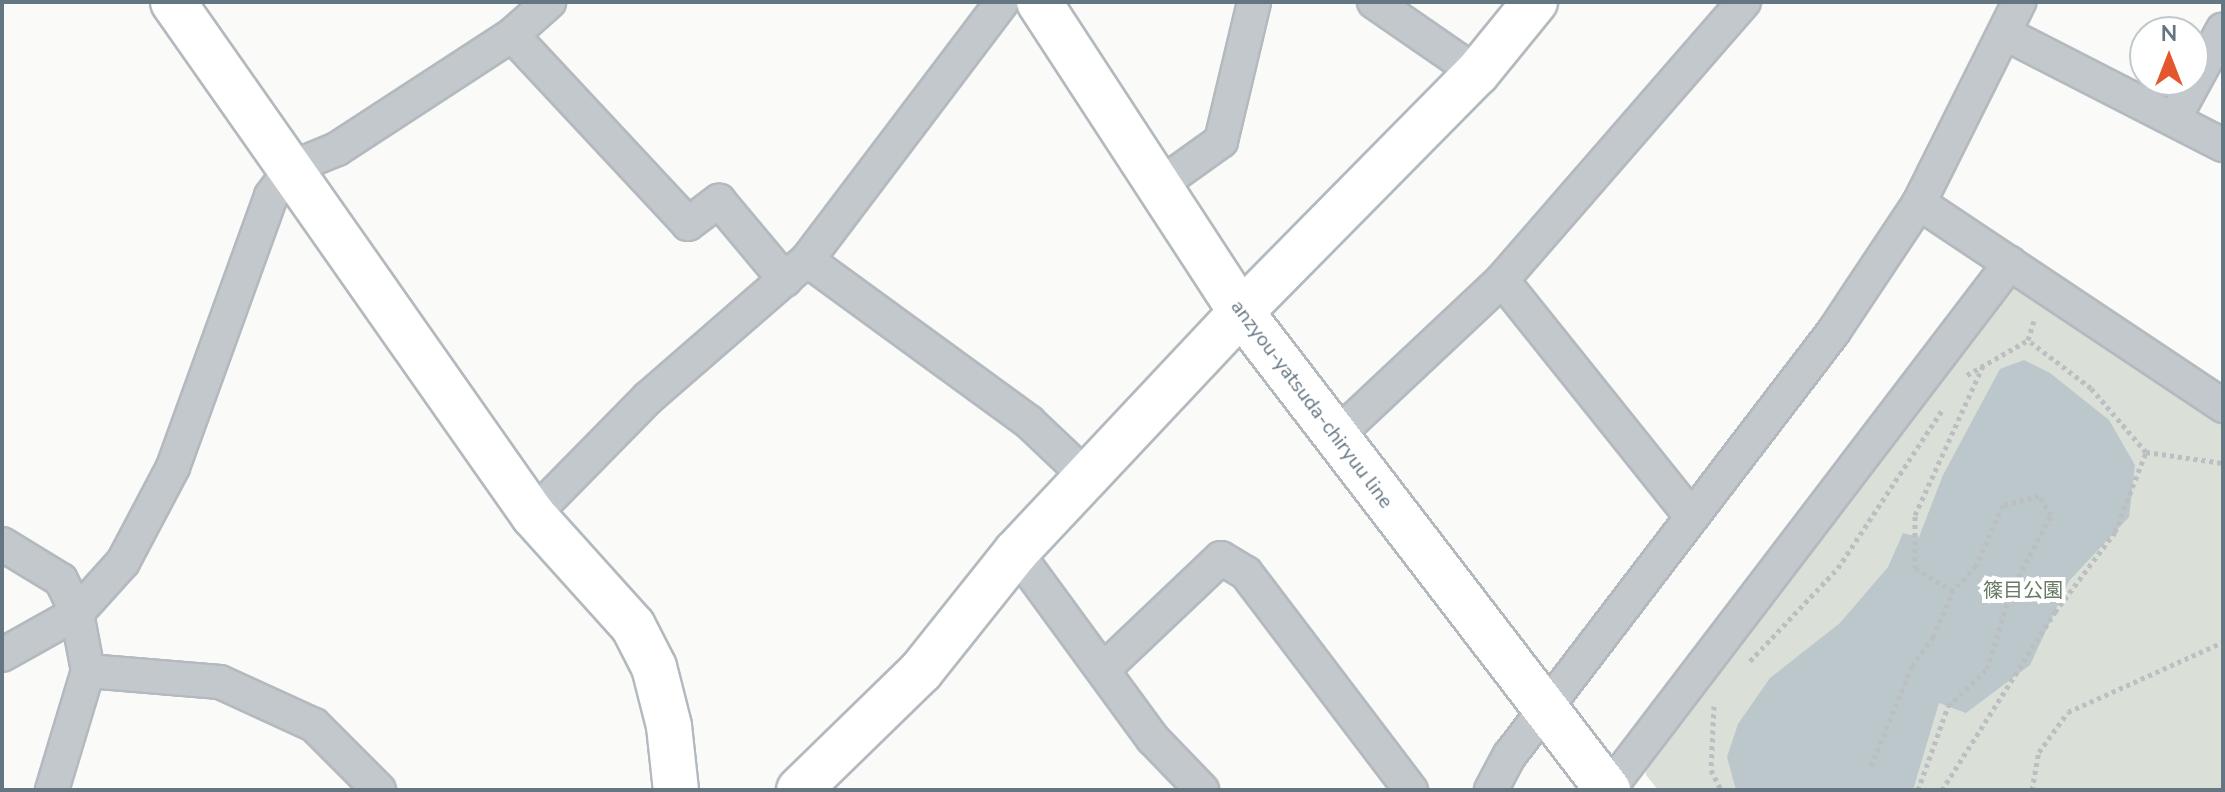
<!DOCTYPE html>
<html>
<head>
<meta charset="utf-8">
<style>
  body { margin:0 }
  #map { position:relative; width:2225px; height:792px; overflow:hidden; background:#fafaf8; font-family:"Nunito Sans","Noto Sans JP",sans-serif }
  div>[style] { position:absolute }
  [style*='--x'] { left:calc(var(--x)*1px); top:calc(var(--y)*1px); width:calc(var(--w)*1px); rotate:calc(var(--a)*1deg) }
  .green>* { inset:0; background:#dadfd7 }
  .water>* { inset:0; background:#bbc7cb }
  .path>* { height:5px; margin-top:-2.5px; transform-origin:0; background:repeating-linear-gradient(90deg,#bbbfc2 0 4px,transparent 0 8px) }
  .roads { filter:drop-shadow(2px 0 #b3babf) drop-shadow(-2px 0 #b3babf) drop-shadow(0 2px #b3babf) drop-shadow(0 -2px #b3babf) }
  .street>* { height:32px; margin:-16px; padding:0 16px; transform-origin:16px; border-radius:16px; background:#c3c8cc }
  .secondary>* { height:44px; margin:-22px; padding:0 22px; transform-origin:22px; border-radius:22px; background:#fff }
  span { translate:-50% -50%; white-space:nowrap; text-align:center; line-height:1.15; -webkit-text-stroke:8px #fff; paint-order:stroke }
  .street-label { font-size:20px; color:#657683 }
  .park-label { font-size:20px; color:#687a64 }
  .frame { position:absolute; inset:0; border:4px solid #657683; pointer-events:none }
  .north { position:absolute; left:2129px; top:16px; width:80px; height:80px; box-sizing:border-box; background:#fff; border:2px solid #c1c8cd; border-radius:50%; rotate:0deg; font-size:22px; font-weight:700; line-height:32px; text-align:center; color:#657683 }
  .north::after { content:''; display:block; margin:auto; width:28px; height:36px; background:#e4572e; clip-path:polygon(50% 0,100% 100%,50% 72%,0 100%) }
</style>
</head>
<body>
<div id="map">
  <div class="green">
    <i style="clip-path:polygon(2020px 284px,2223px 422px,2223px 790px,1658px 790px,1646px 775px,1645px 759px,2000px 287px)"></i>
  </div>
  <div class="water">
    <i style="clip-path:polygon(2024px 360px,2050px 373px,2109px 420px,2135px 465px,2129px 517px,2069px 581px,2030px 665px,1966px 713px,1939px 703px,1913px 790px,1736px 790px,1727px 757px,1738px 724px,1770px 678px,1840px 623px,1888px 567px,1903px 533px,1919px 537px,1943px 475px,2000px 369px)"></i>
  </div>
  <div class="path">
    <i style="--x:1967;--y:375;--w:70;--a:-29.8"></i>
    <i style="--x:2028;--y:340;--w:24;--a:-73"></i>
    <i style="--x:2146;--y:452;--w:78;--a:8.1"></i>
    <i style="--x:1750;--y:661;--w:128;--a:-46.6"></i>
    <i style="--x:1838;--y:568;--w:191;--a:-56.6"></i>
    <i style="--x:1714;--y:706;--w:64;--a:92.7"></i>
    <i style="--x:1711;--y:770;--w:22;--a:63"></i>
    <i style="--x:1871;--y:766;--w:108;--a:-67.7"></i>
    <i style="--x:1912;--y:666;--w:36;--a:-54"></i>
    <i style="--x:1933;--y:637;--w:50;--a:-66.5"></i>
    <i style="--x:1918;--y:790;--w:89;--a:-70.3"></i>
    <i style="--x:1948;--y:706;--w:54;--a:-43.5"></i>
    <i style="--x:1987;--y:669;--w:82;--a:-72.9"></i>
    <i style="--x:2011;--y:591;--w:86;--a:-62.2"></i>
    <i style="--x:2051;--y:515;--w:22;--a:-122"></i>
    <i style="--x:2039;--y:496;--w:37;--a:166"></i>
    <i style="--x:2003;--y:505;--w:67;--a:113.9"></i>
    <i style="--x:1976;--y:566;--w:34;--a:133"></i>
    <i style="--x:1953;--y:591;--w:44;--a:-148.8"></i>
    <i style="--x:1915;--y:568;--w:53;--a:-90"></i>
    <i style="--x:1915;--y:515;--w:164;--a:-65.5"></i>
    <i style="--x:1942;--y:790;--w:211;--a:-57.6"></i>
    <i style="--x:2055;--y:612;--w:100;--a:-53.1"></i>
    <i style="--x:2115;--y:532;--w:86;--a:-68.8"></i>
    <i style="--x:2146;--y:452;--w:84;--a:-130.7"></i>
    <i style="--x:2091;--y:388;--w:79;--a:-142.7"></i>
    <i style="--x:2032;--y:790;--w:39;--a:-80"></i>
    <i style="--x:2039;--y:752;--w:49;--a:-54.1"></i>
    <i style="--x:2068;--y:712;--w:170;--a:-24.3"></i>
  </div>
  <div class="roads">
    <div class="street">
      <i style="--x:1374;--y:2;--w:125;--a:34.6"></i>
      <i style="--x:2006;--y:34;--w:244;--a:27.1"></i>
      <i style="--x:512;--y:35;--w:258;--a:47"></i>
      <i style="--x:688;--y:224;--w:39;--a:-37"></i>
      <i style="--x:719;--y:201;--w:103;--a:50.1"></i>
      <i style="--x:2174;--y:119;--w:102;--a:-61.4"></i>
      <i style="--x:1161;--y:184;--w:74;--a:-35.6"></i>
      <i style="--x:1221;--y:141;--w:143;--a:-76.6"></i>
      <i style="--x:1919;--y:203;--w:366;--a:33.7"></i>
      <i style="--x:807;--y:260;--w:275;--a:36.1"></i>
      <i style="--x:1029;--y:422;--w:79;--a:43.5"></i>
      <i style="--x:1502;--y:280;--w:301;--a:51.3"></i>
      <i style="--x:1335;--y:437;--w:229;--a:-43.2"></i>
      <i style="--x:1502;--y:280;--w:369;--a:-49"></i>
      <i style="--x:533;--y:515;--w:164;--a:-45.5"></i>
      <i style="--x:648;--y:398;--w:211;--a:-41"></i>
      <i style="--x:807;--y:260;--w:323;--a:-52.9"></i>
      <i style="--x:2;--y:544;--w:69;--a:31.4"></i>
      <i style="--x:61;--y:580;--w:37;--a:64"></i>
      <i style="--x:77;--y:613;--w:59;--a:79.3"></i>
      <i style="--x:88;--y:671;--w:132;--a:4.8"></i>
      <i style="--x:220;--y:682;--w:103;--a:24.6"></i>
      <i style="--x:314;--y:725;--w:92;--a:45"></i>
      <i style="--x:1016;--y:552;--w:232;--a:53.8"></i>
      <i style="--x:1153;--y:739;--w:71;--a:46.1"></i>
      <i style="--x:2;--y:655;--w:86;--a:-29.2"></i>
      <i style="--x:77;--y:613;--w:69;--a:-48"></i>
      <i style="--x:123;--y:562;--w:107;--a:-62.2"></i>
      <i style="--x:173;--y:467;--w:288;--a:-70.1"></i>
      <i style="--x:271;--y:196;--w:36;--a:-53"></i>
      <i style="--x:293;--y:167;--w:48;--a:-22.2"></i>
      <i style="--x:337;--y:149;--w:209;--a:-33.1"></i>
      <i style="--x:512;--y:35;--w:50;--a:-41.7"></i>
      <i style="--x:1104;--y:669;--w:161;--a:-43.5"></i>
      <i style="--x:1221;--y:558;--w:29;--a:31"></i>
      <i style="--x:1246;--y:573;--w:273;--a:52.8"></i>
      <i style="--x:52;--y:790;--w:124;--a:-73.2"></i>
      <i style="--x:1491;--y:790;--w:40;--a:-62"></i>
      <i style="--x:1510;--y:755;--w:534;--a:-52.61"></i>
      <i style="--x:1834;--y:331;--w:154;--a:-56.4"></i>
      <i style="--x:1919;--y:203;--w:225;--a:-63.5"></i>
      <i style="--x:1608;--y:790;--w:663;--a:-52.66"></i>
    </div>
    <div class="secondary">
      <i style="--x:173;--y:2;--w:627;--a:54.94"></i>
      <i style="--x:533;--y:515;--w:149;--a:48"></i>
      <i style="--x:633;--y:626;--w:46;--a:62.9"></i>
      <i style="--x:654;--y:667;--w:61;--a:75.7"></i>
      <i style="--x:669;--y:726;--w:64;--a:83.8"></i>
      <i style="--x:1039;--y:2;--w:370;--a:56.9"></i>
      <i style="--x:1241;--y:312;--w:603;--a:52.48"></i>
      <i style="--x:799;--y:790;--w:170;--a:-44.3"></i>
      <i style="--x:921;--y:671;--w:152;--a:-51.4"></i>
      <i style="--x:1016;--y:552;--w:329;--a:-46.8"></i>
      <i style="--x:1241;--y:312;--w:336;--a:-45.4"></i>
      <i style="--x:1477;--y:73;--w:92;--a:-50.8"></i>
    </div>
  </div>
  <div class="street-label">
    <span style="left:1312px;top:404px;rotate:53deg">anzyou-yatsuda-chiryuu line</span>
  </div>
  <div class="park-label">
    <span style="left:2023px;top:590px">篠目公園</span>
  </div>
  <div class="frame"></div>
  <div class="north">N</div>
</div>
</body>
</html>
